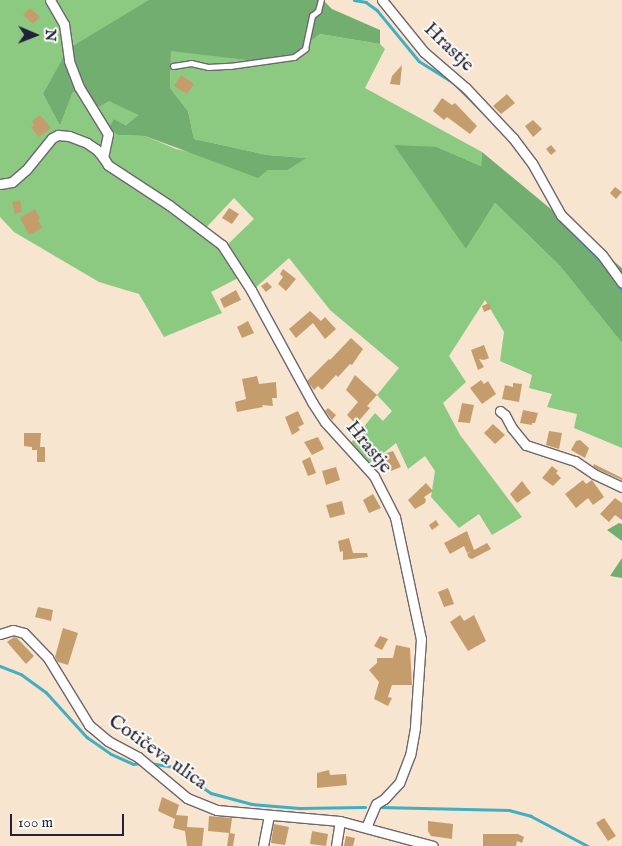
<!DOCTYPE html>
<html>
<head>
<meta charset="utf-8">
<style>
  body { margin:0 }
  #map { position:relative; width:622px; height:846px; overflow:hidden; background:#f7e5cf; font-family:"IM FELL English",serif }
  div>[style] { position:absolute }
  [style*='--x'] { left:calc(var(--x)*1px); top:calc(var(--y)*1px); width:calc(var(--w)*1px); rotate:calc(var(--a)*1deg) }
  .green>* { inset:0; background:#8cca81 }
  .forest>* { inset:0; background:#71ae6f }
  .stream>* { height:2.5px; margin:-1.25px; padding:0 1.25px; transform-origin:1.25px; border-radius:1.25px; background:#42aec1 }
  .building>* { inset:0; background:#c59d6c }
  .roads { filter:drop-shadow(1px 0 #6d666f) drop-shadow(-1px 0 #6d666f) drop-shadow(0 1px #6d666f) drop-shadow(0 -1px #6d666f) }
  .service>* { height:4.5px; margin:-2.25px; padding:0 2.25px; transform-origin:2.25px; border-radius:2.25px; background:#fff }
  .minor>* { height:9px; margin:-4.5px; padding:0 4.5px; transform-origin:4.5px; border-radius:4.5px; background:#fff }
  span { translate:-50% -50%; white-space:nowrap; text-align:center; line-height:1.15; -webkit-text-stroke:4px #fdfcf7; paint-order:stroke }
  .street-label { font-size:20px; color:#22223b }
  .north { position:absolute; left:10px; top:10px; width:50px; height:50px; -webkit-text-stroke:4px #fdfcf7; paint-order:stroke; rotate:91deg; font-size:14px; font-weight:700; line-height:20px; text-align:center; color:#22223b }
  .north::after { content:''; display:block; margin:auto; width:18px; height:22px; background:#22223b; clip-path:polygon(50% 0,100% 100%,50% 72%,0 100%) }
  .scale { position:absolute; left:10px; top:814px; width:114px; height:22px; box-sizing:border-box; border:2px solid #22223b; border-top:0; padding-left:6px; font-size:15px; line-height:18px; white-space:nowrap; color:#22223b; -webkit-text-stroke:4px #fdfcf7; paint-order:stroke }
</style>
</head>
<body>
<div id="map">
  <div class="green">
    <i style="clip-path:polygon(0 0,149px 0,43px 94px,60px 126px,73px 90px,99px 107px,109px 100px,138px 115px,126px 125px,114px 119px,118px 135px,145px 136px,176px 149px,268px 170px,288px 170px,305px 158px,267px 155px,194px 139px,188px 111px,170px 88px,171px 50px,254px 61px,294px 54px,320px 34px,380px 44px,385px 49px,365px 88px,482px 152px,481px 166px,437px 147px,466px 249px,495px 203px,560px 266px,622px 343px,622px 448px,574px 428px,577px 414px,547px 407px,552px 394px,529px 388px,532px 375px,500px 361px,504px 332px,485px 300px,449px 356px,466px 382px,443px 403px,460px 435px,522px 517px,492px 535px,479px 514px,459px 528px,431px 497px,435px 471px,425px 456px,408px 469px,396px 443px,369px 465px,350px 444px,375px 413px,383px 421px,392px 411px,377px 395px,399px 368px,330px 310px,289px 258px,254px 289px,226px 246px,254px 219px,234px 198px,202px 232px,220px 246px,240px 277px,211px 292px,222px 313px,164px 337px,139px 294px,99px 282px,14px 232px,0 217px)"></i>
  </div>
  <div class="forest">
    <i style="clip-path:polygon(149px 0,323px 0,332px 9px,380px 30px,380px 44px,320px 34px,294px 54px,254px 61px,171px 51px,170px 88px,188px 111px,194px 139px,267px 155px,306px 158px,288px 170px,268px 170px,258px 178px,145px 136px,118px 135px,109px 128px,114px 119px,126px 125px,138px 115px,109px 101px,99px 107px,73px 91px,60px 126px,43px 94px,68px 49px)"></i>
    <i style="clip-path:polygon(394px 145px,437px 147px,481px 166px,482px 152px,622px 268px,622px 343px,560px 266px,495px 203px,466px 249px)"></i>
    <i style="clip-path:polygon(619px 523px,622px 524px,622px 541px,607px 530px)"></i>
    <i style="clip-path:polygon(622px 558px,622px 578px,610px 576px)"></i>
  </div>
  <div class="stream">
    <i style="--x:354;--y:0;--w:12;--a:9"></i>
    <i style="--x:366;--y:2;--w:14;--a:36"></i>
    <i style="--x:377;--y:10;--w:66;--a:50.5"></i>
    <i style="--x:419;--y:61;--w:40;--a:32"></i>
    <i style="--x:453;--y:82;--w:59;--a:45"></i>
    <i style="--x:559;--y:219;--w:62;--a:45"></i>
    <i style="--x:619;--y:286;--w:6;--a:59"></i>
    <i style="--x:0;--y:666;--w:22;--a:21"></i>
    <i style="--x:21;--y:674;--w:31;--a:36"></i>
    <i style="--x:46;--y:692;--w:61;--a:47.7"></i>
    <i style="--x:87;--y:737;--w:29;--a:35"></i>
    <i style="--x:111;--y:754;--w:24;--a:24"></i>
    <i style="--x:133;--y:764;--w:8;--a:-7"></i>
    <i style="--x:149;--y:763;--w:24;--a:9"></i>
    <i style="--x:173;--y:767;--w:46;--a:34.4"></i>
    <i style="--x:211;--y:793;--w:42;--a:15"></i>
    <i style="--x:252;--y:804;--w:47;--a:4.9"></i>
    <i style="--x:299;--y:808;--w:66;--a:-0.9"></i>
    <i style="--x:379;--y:807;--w:130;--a:1.3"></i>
    <i style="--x:509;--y:810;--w:23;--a:15"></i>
    <i style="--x:531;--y:816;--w:64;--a:27.8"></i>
  </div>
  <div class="building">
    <i style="clip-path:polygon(30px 8px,40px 17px,33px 24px,23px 15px)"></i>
    <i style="clip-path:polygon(402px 65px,400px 85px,390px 84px,392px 76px)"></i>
    <i style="clip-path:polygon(181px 75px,194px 84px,187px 94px,174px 86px)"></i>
    <i style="clip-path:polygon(507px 94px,515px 103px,501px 114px,493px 106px)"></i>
    <i style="clip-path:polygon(442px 98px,452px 105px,455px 103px,477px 126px,470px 134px,447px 117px,444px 120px,433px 111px)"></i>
    <i style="clip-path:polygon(40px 115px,51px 128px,39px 137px,31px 127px,34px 125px,32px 121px)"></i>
    <i style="clip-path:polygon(533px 120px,542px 129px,533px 137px,525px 126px)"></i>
    <i style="clip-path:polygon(551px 145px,556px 151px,551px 155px,546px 149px)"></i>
    <i style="clip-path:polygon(615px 187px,622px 192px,616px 199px,610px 193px)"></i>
    <i style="clip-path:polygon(20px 200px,22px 212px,15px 214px,12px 202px)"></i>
    <i style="clip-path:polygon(229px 208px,239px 214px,232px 224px,222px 218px)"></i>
    <i style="clip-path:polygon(35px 209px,40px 218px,38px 220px,42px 228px,29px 235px,20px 218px)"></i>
    <i style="clip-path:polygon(283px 269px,296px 279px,286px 291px,278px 284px,283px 277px,280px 274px)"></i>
    <i style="clip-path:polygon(267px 282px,272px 287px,266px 292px,261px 286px)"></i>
    <i style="clip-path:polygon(236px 290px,241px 300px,224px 308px,220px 299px)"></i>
    <i style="clip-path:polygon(489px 303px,491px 309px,484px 312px,482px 306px)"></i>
    <i style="clip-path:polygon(310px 311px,321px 321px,325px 317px,336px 329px,325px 339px,313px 323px,296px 338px,289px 329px)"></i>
    <i style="clip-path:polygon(248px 321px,254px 333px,242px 338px,237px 327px)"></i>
    <i style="clip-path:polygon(351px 338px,363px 349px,352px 365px,350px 364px,338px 377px,336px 375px,322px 390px,318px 386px,314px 390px,307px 381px,329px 359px,330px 360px)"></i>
    <i style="clip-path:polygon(484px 345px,489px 358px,484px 360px,479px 359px,484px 367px,478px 370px,471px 350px)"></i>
    <i style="clip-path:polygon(355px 375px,377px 395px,367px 406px,370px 408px,356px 424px,347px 415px,358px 402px,346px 390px)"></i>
    <i style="clip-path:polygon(257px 376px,259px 384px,276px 382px,277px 398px,272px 398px,273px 406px,262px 405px,263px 407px,237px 412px,235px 402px,246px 399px,242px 379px)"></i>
    <i style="clip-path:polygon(481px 380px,484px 384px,488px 381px,496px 394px,482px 404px,470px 388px)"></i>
    <i style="clip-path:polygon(513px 383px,522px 384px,519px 402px,502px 399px,505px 385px,513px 387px)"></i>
    <i style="clip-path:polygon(462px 403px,474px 405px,470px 423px,458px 422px)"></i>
    <i style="clip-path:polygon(328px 408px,336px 415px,332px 420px,325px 411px)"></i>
    <i style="clip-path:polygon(523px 410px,538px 413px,535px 423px,532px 423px,532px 425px,520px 423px)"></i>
    <i style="clip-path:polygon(298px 411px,304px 424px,298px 427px,300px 430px,292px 435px,285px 417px)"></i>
    <i style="clip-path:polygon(493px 424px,505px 435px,495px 444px,484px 433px)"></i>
    <i style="clip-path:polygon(549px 431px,562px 433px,559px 449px,546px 445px)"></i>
    <i style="clip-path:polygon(24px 433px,41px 433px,40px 447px,45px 447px,45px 462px,37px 462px,37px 450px,32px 450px,32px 447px,24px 446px)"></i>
    <i style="clip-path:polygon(318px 437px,324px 449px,312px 455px,304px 442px)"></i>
    <i style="clip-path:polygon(580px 440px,589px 448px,585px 458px,571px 450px,576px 441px)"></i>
    <i style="clip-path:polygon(393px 451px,401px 467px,391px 471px,384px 454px)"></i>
    <i style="clip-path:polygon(310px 457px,316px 473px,308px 476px,302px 461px)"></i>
    <i style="clip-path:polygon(594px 464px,622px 478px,622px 480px,597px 469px,593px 466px)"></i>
    <i style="clip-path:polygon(552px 466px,558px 471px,556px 473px,561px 478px,553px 486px,542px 478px)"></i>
    <i style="clip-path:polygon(336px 467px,340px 480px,326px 485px,322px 471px)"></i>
    <i style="clip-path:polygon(583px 480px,586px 484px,592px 480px,604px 497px,593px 505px,588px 498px,576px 508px,565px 494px)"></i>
    <i style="clip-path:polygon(522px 481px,531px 493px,517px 503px,510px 494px)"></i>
    <i style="clip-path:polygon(426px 483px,433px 491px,424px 497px,426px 500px,425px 503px,415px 509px,408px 500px)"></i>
    <i style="clip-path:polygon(373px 494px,381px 508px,369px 513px,363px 500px)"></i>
    <i style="clip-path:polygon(615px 498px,622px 503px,622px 520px,615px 515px,609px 522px,600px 514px)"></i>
    <i style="clip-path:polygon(342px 501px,345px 514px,330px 518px,326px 505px)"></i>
    <i style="clip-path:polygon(436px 520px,439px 525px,432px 530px,429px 525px)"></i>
    <i style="clip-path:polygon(467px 531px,474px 550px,487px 543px,491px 549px,472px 559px,469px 558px,467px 554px,471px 551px,467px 553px,464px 546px,450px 554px,444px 543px)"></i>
    <i style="clip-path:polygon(349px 538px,353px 553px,367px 553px,368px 557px,343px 560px,343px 551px,340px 552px,338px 541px)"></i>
    <i style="clip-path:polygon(448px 588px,454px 604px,444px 607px,438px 592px)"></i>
    <i style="clip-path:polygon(38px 607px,53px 610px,51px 621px,35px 617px)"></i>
    <i style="clip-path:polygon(460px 615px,464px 621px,474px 615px,486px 641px,468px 651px,450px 622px)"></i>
    <i style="clip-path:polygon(63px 628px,78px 633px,68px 665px,58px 662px,55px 657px)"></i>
    <i style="clip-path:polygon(380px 636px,388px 639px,382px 650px,374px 646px)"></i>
    <i style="clip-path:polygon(14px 637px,17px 638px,34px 656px,26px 664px,7px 642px)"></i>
    <i style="clip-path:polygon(396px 645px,410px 648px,412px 685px,392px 685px,388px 697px,392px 698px,388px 706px,374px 699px,379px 682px,369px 670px,377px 663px,377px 658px,393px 658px)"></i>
    <i style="clip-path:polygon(329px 770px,330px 775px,346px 774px,347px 785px,317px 788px,317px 773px)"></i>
    <i style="clip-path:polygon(162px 797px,179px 805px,176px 815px,188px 816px,187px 827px,204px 828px,202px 846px,187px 846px,185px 831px,173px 828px,175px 819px,158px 811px)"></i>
    <i style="clip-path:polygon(209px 816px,232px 818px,230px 833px,235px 834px,233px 846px,227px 846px,229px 833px,208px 831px)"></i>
    <i style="clip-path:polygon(604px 818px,616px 836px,608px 841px,596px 823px)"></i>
    <i style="clip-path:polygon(428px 821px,453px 824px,452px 839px,431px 836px,428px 831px)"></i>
    <i style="clip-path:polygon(274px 824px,289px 827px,285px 845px,271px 843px)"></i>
    <i style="clip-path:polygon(312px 831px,328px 834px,326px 846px,310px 844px)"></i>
    <i style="clip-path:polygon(483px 834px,518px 834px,524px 837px,522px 843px,517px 841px,516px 846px,483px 846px)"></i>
    <i style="clip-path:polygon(346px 836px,355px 838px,353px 846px,344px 846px)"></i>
  </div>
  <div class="roads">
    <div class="service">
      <i style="--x:173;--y:66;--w:18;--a:-9"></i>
      <i style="--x:191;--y:63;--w:17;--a:13"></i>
      <i style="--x:208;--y:67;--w:22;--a:-3"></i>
      <i style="--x:230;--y:66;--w:65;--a:-8"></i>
      <i style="--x:294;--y:57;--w:14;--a:-36"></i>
      <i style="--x:305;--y:49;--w:34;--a:-78"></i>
      <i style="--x:312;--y:16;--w:8;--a:-40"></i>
      <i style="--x:318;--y:11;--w:11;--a:-75"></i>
    </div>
    <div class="minor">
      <i style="--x:50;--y:0;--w:28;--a:60"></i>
      <i style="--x:64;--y:24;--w:37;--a:82"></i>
      <i style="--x:69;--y:61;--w:28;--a:69"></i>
      <i style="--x:79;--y:87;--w:55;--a:58.3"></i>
      <i style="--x:108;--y:134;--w:24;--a:102"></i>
      <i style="--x:103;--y:157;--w:9;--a:58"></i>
      <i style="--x:108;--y:165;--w:73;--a:33.3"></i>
      <i style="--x:169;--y:205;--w:66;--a:37"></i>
      <i style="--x:222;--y:245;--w:54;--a:57.2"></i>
      <i style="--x:251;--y:290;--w:128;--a:61.4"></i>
      <i style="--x:312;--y:402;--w:24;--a:57"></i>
      <i style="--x:325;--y:422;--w:73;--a:47.8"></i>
      <i style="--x:374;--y:476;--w:46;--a:62.9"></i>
      <i style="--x:395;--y:517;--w:125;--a:78"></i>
      <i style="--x:421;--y:639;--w:89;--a:93.9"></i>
      <i style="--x:415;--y:728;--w:27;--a:100"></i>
      <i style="--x:410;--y:755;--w:30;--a:111"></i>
      <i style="--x:399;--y:783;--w:22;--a:133"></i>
      <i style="--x:384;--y:799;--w:9;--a:148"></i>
      <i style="--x:376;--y:804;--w:25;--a:113"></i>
      <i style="--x:382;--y:0;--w:67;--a:51.1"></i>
      <i style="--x:424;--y:52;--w:55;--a:40.6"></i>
      <i style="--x:466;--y:88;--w:69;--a:46.8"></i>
      <i style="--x:513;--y:138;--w:31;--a:53"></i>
      <i style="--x:532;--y:163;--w:60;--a:60.9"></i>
      <i style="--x:561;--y:215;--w:57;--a:44.3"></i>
      <i style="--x:602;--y:255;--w:34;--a:54"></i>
      <i style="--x:0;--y:184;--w:12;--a:-9"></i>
      <i style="--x:12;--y:182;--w:18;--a:-41"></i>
      <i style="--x:26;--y:170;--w:41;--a:-50.9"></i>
      <i style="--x:52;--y:138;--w:7;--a:-27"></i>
      <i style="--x:58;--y:135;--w:11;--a:5"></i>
      <i style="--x:69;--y:136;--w:19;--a:21"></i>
      <i style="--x:87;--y:143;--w:11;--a:34"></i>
      <i style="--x:96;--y:149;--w:11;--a:49"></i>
      <i style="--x:500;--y:411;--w:6;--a:39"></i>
      <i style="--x:505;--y:415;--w:15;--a:62"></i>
      <i style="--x:512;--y:428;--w:22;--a:51"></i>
      <i style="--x:526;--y:445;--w:52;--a:18.1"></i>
      <i style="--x:575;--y:461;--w:23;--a:34"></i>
      <i style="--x:594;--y:474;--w:31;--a:25"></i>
      <i style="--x:0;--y:634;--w:14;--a:-17"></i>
      <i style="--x:13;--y:630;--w:11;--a:15"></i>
      <i style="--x:24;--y:633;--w:35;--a:46"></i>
      <i style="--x:48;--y:658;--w:79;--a:58.5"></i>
      <i style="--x:89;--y:725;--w:25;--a:40"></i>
      <i style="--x:108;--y:741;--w:34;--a:28"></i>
      <i style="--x:138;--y:757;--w:64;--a:39.9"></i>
      <i style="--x:187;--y:798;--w:32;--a:22"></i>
      <i style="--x:217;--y:810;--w:123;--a:5.1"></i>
      <i style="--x:340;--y:821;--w:96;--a:15"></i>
      <i style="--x:263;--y:846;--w:31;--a:-79"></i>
      <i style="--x:336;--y:846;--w:25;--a:-81"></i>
    </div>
  </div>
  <div class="street-label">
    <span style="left:449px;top:47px;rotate:44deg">Hrastje</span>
    <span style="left:369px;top:447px;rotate:51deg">Hrastje</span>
    <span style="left:158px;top:752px;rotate:35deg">Cotičeva ulica</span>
  </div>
  <div class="north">N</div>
  <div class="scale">100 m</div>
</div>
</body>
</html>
